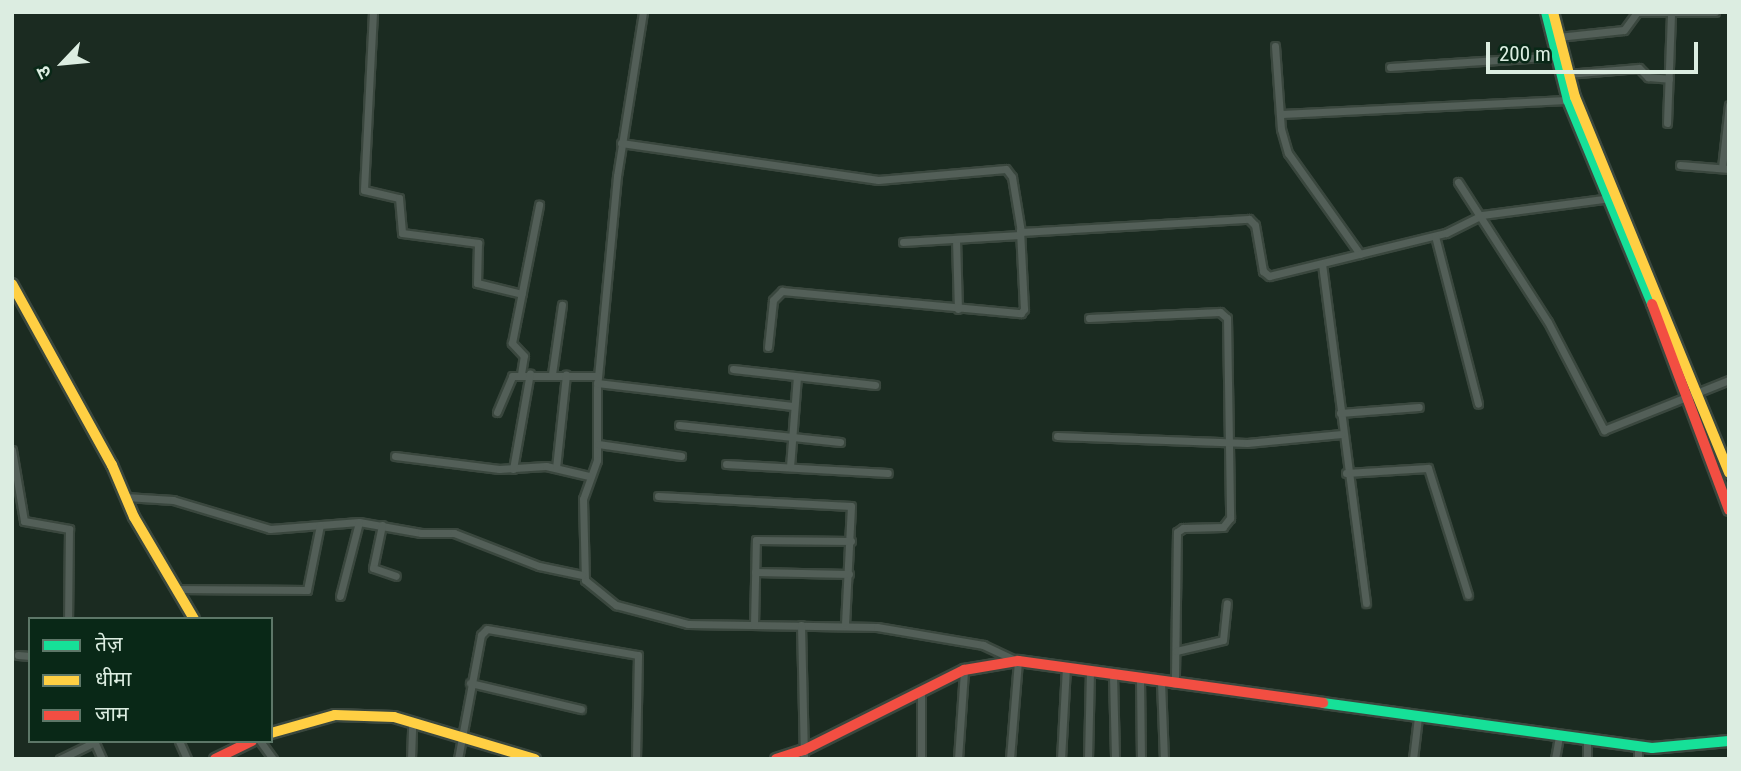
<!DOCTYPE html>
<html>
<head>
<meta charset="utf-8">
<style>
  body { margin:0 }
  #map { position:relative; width:1741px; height:771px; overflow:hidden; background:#1b2b21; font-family:"Roboto Condensed","Noto Sans Devanagari",sans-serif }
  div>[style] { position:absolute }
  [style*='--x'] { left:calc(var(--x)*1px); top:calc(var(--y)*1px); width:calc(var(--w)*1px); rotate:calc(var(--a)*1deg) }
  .roads { filter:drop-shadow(2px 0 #3a473e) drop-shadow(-2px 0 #3a473e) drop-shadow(0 2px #3a473e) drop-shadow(0 -2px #3a473e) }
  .street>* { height:7px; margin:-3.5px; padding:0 3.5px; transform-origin:3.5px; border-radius:3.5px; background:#535f58 }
  .fast>* { height:10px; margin:-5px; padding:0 5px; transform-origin:5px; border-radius:5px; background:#16e098 }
  .slow>* { height:10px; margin:-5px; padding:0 5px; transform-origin:5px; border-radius:5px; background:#ffcf43 }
  .jam>* { height:10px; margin:-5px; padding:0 5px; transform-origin:5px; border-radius:5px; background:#f24e42 }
  span { translate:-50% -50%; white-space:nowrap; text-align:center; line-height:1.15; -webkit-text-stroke:6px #092817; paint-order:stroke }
  .frame { position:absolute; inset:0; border:14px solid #dcede1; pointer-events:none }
  .legend { position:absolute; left:28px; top:617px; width:245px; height:126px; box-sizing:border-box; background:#092817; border:2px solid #5d7768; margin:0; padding:9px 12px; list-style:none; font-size:21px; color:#dcede1 }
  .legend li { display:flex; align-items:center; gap:14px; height:35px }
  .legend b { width:35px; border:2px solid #5d7768 }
  .north { position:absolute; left:28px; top:28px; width:70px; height:70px; -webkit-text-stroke:5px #092817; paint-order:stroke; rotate:244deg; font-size:19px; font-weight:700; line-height:28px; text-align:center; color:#dcede1 }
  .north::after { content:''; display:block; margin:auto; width:24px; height:32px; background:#dcede1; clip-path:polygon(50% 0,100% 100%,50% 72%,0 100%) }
  .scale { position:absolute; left:1486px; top:42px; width:212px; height:32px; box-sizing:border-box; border:4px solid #dcede1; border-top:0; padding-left:9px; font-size:21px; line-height:24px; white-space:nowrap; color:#dcede1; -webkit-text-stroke:5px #092817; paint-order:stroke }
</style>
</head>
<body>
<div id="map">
  <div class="roads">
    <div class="street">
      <i style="--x:373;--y:12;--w:178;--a:92.9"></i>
      <i style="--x:364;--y:190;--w:36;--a:13"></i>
      <i style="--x:399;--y:198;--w:35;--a:85"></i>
      <i style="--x:402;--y:233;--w:77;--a:7.5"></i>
      <i style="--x:478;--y:243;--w:40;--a:91.4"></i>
      <i style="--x:477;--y:283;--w:46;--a:13.7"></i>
      <i style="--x:643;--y:12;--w:166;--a:99"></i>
      <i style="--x:617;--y:176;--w:213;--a:95.4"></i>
      <i style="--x:597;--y:388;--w:72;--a:90"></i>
      <i style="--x:597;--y:460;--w:41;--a:109.7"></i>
      <i style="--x:583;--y:499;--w:81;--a:88.6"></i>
      <i style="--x:585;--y:580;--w:40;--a:39"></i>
      <i style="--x:616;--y:605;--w:74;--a:14.8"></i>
      <i style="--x:688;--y:624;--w:189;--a:0.9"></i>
      <i style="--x:877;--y:627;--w:108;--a:9.6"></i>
      <i style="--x:983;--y:645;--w:38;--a:25"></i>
      <i style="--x:1018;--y:661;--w:98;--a:94.7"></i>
      <i style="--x:1558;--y:37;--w:66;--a:-6.1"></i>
      <i style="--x:1624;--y:30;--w:22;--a:-54"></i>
      <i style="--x:1637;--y:12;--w:78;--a:0"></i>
      <i style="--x:1275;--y:46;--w:83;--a:85.9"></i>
      <i style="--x:1281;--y:129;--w:25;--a:74"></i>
      <i style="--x:1288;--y:153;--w:124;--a:54.5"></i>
      <i style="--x:1390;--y:67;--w:170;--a:-3.7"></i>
      <i style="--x:1567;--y:74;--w:72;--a:-4.8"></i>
      <i style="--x:1639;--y:68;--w:13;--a:45"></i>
      <i style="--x:1648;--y:77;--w:21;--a:5"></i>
      <i style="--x:1280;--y:114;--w:288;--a:-2.8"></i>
      <i style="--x:1667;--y:123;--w:110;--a:-87.9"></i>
      <i style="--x:621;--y:143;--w:260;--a:8.2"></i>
      <i style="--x:878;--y:180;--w:128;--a:-4.9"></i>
      <i style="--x:1006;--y:169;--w:10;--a:53"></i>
      <i style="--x:1012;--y:177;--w:56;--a:80.7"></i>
      <i style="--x:1021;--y:232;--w:228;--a:-3.3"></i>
      <i style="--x:1249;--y:219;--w:8;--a:45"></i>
      <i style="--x:1255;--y:225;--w:47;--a:80.1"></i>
      <i style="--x:1263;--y:271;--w:8;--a:40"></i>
      <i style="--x:1269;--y:276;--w:182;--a:-13.7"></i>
      <i style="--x:1446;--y:233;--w:40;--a:-26.6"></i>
      <i style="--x:1482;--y:215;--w:130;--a:-7.5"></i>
      <i style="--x:1680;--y:165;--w:49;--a:4.7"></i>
      <i style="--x:1722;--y:168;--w:63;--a:-83.7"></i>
      <i style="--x:1458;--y:182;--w:166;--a:57.3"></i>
      <i style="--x:1548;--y:322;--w:122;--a:62.6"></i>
      <i style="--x:1604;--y:430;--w:135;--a:-21.8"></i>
      <i style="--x:1435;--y:236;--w:173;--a:75.6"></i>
      <i style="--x:956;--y:239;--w:70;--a:88.4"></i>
      <i style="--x:903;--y:242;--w:117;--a:-3.4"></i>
      <i style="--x:1322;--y:264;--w:342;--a:82.6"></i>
      <i style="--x:1089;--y:318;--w:131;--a:-2.6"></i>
      <i style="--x:1220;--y:312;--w:9;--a:41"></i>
      <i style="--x:1227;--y:318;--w:200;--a:89.1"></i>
      <i style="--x:1230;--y:518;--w:11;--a:128"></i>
      <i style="--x:1223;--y:527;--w:40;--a:178.6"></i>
      <i style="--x:1183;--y:528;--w:7;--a:146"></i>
      <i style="--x:1177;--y:532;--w:152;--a:90.8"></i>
      <i style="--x:768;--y:347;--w:47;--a:-83.9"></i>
      <i style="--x:773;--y:300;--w:13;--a:-45"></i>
      <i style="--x:782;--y:291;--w:240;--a:5.3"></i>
      <i style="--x:1021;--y:313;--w:5;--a:-53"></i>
      <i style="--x:1024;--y:309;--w:79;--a:-92.9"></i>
      <i style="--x:733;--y:369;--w:143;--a:6.4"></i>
      <i style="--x:521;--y:374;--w:18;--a:-81"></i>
      <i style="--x:524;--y:356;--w:18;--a:-133"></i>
      <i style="--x:512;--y:343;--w:141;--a:-78.9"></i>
      <i style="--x:552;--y:374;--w:70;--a:-81.8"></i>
      <i style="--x:597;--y:383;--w:197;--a:6.7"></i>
      <i style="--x:497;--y:412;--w:39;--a:-67"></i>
      <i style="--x:512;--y:376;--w:86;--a:0"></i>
      <i style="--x:1340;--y:413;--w:79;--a:-4.3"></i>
      <i style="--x:679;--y:425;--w:162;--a:6"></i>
      <i style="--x:1057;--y:436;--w:190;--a:2.1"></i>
      <i style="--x:1247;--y:443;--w:95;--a:-5.4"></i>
      <i style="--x:598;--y:444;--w:84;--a:8.2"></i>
      <i style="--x:12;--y:450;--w:72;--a:80.4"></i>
      <i style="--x:24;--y:521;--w:46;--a:10.1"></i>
      <i style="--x:69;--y:529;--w:90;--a:90.6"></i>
      <i style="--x:395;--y:456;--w:105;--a:7.1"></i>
      <i style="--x:499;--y:469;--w:47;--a:-3.7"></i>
      <i style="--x:546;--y:466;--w:44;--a:13.1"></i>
      <i style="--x:726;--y:464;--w:162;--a:3.2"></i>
      <i style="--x:790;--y:467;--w:90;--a:-85.6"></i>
      <i style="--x:556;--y:468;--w:94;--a:-83.9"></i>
      <i style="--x:513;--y:469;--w:97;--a:-80"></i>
      <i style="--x:1346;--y:473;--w:82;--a:-3.5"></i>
      <i style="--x:1428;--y:468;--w:133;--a:72.5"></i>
      <i style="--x:658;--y:496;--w:193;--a:3"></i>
      <i style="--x:851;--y:506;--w:119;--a:92.9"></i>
      <i style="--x:125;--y:497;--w:48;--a:3.6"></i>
      <i style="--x:173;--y:500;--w:101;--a:16.6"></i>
      <i style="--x:270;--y:529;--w:89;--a:-4.5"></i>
      <i style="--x:359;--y:522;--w:63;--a:10.1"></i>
      <i style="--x:421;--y:533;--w:33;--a:0"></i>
      <i style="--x:454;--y:533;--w:91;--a:21.2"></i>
      <i style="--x:539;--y:566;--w:44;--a:11.8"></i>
      <i style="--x:382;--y:525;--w:44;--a:101.8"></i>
      <i style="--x:373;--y:568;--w:24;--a:19"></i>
      <i style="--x:755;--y:572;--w:94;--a:1.2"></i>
      <i style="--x:176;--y:589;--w:131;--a:0.4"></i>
      <i style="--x:307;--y:590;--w:66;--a:-78.7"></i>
      <i style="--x:340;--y:596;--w:76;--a:-75.6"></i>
      <i style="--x:754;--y:625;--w:85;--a:-88.7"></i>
      <i style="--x:756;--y:540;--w:95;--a:0.6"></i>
      <i style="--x:801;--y:625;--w:134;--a:88.7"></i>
      <i style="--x:1176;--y:651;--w:48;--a:-13.2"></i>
      <i style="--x:1223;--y:640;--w:37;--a:-84"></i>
      <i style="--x:18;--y:655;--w:12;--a:5"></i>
      <i style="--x:1113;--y:675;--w:84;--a:88.6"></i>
      <i style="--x:1140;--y:679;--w:80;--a:89.3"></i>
      <i style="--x:1161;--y:682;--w:77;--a:87.8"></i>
      <i style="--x:470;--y:683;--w:114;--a:13.2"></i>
      <i style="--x:1587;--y:739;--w:20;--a:90"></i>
      <i style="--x:94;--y:741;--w:20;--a:66"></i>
      <i style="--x:179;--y:741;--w:20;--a:66"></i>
      <i style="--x:260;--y:741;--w:22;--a:54"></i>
      <i style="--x:1638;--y:746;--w:13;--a:90"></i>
      <i style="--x:60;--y:759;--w:39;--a:-26"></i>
      <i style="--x:411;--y:759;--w:38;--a:-88"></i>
      <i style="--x:458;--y:759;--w:126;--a:-79.5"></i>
      <i style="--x:481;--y:635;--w:8;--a:-45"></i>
      <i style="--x:487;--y:629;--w:153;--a:9.8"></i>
      <i style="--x:638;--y:655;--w:104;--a:91.1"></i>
      <i style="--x:921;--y:759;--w:68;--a:-90"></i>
      <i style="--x:958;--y:759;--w:89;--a:-86.1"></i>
      <i style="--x:1061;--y:759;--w:91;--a:-86.9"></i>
      <i style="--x:1088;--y:759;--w:87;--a:-88.7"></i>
      <i style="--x:1413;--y:759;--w:42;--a:-83.2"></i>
      <i style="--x:1555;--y:759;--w:23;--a:-80"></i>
    </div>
    <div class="fast">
      <i style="--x:1546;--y:12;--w:91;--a:76"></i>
      <i style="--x:1568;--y:100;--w:221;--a:67.6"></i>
      <i style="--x:1323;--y:703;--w:332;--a:7.8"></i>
      <i style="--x:1652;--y:748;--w:77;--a:-5.2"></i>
    </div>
    <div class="slow">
      <i style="--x:1553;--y:12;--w:88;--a:75.5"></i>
      <i style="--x:1575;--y:97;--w:406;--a:67.7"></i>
      <i style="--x:12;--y:284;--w:207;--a:61.1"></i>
      <i style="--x:112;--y:465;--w:56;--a:67.1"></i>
      <i style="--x:134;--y:517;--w:118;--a:59.5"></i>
      <i style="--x:271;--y:733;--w:66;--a:-15.7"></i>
      <i style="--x:335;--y:715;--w:59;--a:1.9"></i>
      <i style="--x:394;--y:717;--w:147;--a:16.6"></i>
    </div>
    <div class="jam">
      <i style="--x:1652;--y:304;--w:220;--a:69.5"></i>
      <i style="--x:215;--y:759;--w:41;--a:-25.9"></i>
      <i style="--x:776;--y:759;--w:29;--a:-18"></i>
      <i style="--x:804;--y:750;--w:179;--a:-26.6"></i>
      <i style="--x:964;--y:670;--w:55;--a:-9.5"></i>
      <i style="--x:1018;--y:661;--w:308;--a:7.8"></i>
    </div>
  </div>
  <div class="frame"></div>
  <ul class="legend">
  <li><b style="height:9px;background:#16e098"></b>तेज़</li>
  <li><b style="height:9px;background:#ffcf43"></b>धीमा</li>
  <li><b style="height:9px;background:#f24e42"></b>जाम</li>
  </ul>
  <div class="north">उ</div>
  <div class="scale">200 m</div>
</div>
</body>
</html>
